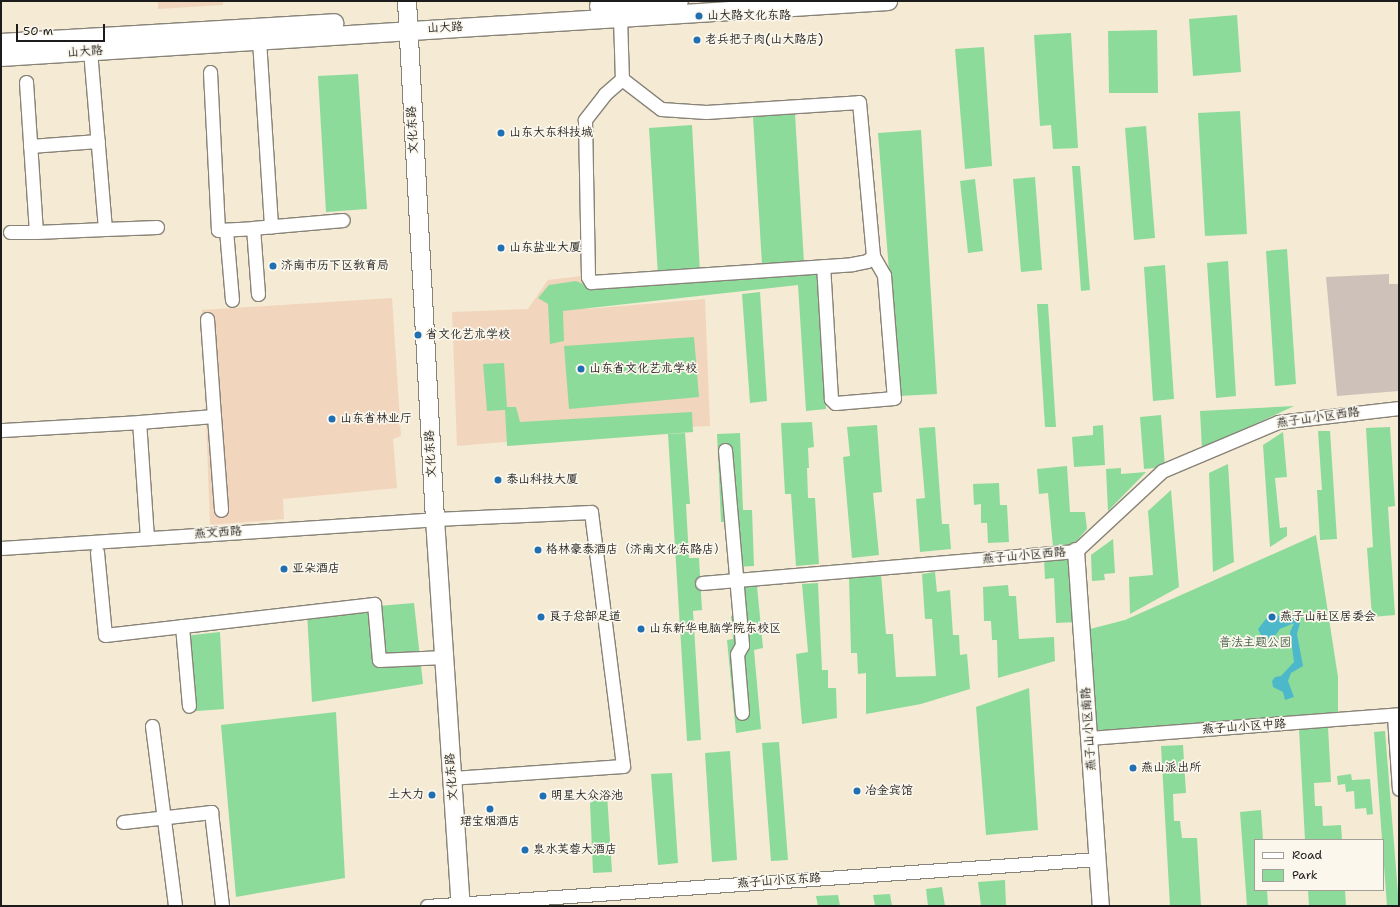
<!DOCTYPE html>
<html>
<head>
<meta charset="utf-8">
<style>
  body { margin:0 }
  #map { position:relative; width:1400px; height:907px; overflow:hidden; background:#f5ead3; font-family:"Shantell Sans","LXGW WenKai TC",sans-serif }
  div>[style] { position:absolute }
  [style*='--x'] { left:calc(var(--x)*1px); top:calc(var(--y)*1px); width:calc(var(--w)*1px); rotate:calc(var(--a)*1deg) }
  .built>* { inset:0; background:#f1d5bd }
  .industrial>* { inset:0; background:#cec1ba }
  .green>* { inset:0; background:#8ddb9a }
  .water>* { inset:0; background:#4eb8cb }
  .roads { filter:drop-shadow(1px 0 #888378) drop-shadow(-1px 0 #888378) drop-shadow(0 1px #888378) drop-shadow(0 -1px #888378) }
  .minor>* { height:13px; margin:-6.5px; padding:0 6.5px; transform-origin:6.5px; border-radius:6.5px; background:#fff }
  .tertiary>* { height:16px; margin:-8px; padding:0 8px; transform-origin:8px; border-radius:8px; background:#fff }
  .secondary>* { height:18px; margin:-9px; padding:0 9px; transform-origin:9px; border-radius:9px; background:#fff }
  .dots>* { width:11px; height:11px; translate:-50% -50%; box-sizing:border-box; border:2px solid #fbf7ec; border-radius:50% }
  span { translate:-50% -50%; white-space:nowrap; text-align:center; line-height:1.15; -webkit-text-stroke:3.5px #fbf7ec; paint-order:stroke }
  .poi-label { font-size:12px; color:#1c1c1c }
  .left { translate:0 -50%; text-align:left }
  .right { translate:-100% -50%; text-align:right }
  .street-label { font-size:12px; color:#1c1c1c }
  .park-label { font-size:12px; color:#445f48 }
  .frame { position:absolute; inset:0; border:2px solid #1c1c1c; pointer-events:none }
  .legend { position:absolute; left:1254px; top:839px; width:130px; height:52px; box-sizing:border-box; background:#fbf7ec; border:1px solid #a29f99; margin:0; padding:5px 7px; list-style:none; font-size:12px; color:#1c1c1c }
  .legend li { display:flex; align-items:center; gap:8px; height:20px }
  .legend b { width:20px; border:1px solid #a29f99 }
  .scale { position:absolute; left:16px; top:24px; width:89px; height:18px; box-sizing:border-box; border:2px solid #1c1c1c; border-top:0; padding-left:5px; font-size:12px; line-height:14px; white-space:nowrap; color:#1c1c1c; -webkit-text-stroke:3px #fbf7ec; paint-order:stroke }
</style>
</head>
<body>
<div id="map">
  <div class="built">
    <i style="clip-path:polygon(158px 1px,223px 1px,223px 5px,158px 9px)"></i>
    <i style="clip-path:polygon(582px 276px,586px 309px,705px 299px,710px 426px,664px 428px,457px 446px,452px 312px,528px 309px,548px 280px)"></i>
    <i style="clip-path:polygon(392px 298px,401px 436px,393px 439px,397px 488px,283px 499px,284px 519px,210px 525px,202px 310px)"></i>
  </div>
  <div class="industrial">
    <i style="clip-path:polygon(1389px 274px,1389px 284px,1399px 284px,1399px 391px,1337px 396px,1326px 277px)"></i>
  </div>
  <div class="green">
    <i style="clip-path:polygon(1237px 15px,1241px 72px,1193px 76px,1189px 19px)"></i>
    <i style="clip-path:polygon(1157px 30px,1158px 93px,1109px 93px,1108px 31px)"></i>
    <i style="clip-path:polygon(1071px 33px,1078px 148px,1053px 149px,1051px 125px,1040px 126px,1034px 35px)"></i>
    <i style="clip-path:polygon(984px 47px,992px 166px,965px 169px,955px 49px)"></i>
    <i style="clip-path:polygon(358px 74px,367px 209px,326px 212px,318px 76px)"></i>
    <i style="clip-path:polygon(1240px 111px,1247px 234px,1205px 236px,1198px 113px)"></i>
    <i style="clip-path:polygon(795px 114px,804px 262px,762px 264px,753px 117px)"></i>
    <i style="clip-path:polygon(692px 125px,700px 273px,658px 276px,649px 128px)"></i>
    <i style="clip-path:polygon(1146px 126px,1155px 238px,1134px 240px,1125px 128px)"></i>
    <i style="clip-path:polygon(921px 130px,937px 394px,899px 396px,878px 133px)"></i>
    <i style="clip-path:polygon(1072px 166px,1080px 166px,1090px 290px,1081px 291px)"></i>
    <i style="clip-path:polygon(1035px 177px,1042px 270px,1021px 272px,1013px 179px)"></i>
    <i style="clip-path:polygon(975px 179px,983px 251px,968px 253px,960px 181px)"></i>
    <i style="clip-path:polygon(1287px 249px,1296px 384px,1275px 386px,1266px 251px)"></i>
    <i style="clip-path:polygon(1228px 261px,1236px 396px,1216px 398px,1207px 263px)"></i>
    <i style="clip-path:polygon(1165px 265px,1174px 399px,1153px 401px,1144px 267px)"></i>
    <i style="clip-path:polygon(817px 269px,826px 409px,806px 411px,798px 285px,563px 311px,564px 341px,550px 344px,548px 304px,538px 298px,549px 285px,576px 281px,593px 288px)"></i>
    <i style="clip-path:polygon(760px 292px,767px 401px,750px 403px,742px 294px)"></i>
    <i style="clip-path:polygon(1037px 304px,1048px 304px,1056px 427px,1045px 427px)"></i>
    <i style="clip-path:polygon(694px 337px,699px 397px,569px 409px,564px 346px)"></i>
    <i style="clip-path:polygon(504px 363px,507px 407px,516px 407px,520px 422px,692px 412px,693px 432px,507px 446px,505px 410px,487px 411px,483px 364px)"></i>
    <i style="clip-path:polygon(1294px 406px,1202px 449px,1200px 411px)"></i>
    <i style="clip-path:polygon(1161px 415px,1165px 467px,1144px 469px,1140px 417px)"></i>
    <i style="clip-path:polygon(812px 422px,814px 447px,808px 448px,809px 468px,807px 468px,808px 498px,815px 498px,819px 564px,796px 566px,791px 494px,785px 494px,781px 423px)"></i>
    <i style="clip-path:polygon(877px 425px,882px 492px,873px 493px,879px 555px,852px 558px,843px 457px,850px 456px,847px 427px)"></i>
    <i style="clip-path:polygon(1103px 425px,1105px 465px,1074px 467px,1072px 437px,1093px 435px,1093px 426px)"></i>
    <i style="clip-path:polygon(935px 427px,942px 524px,949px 524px,951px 549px,920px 552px,916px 499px,925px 498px,919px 428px)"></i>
    <i style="clip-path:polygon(1390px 427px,1395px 506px,1388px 507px,1395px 615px,1372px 617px,1367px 548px,1373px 547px,1366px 428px)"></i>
    <i style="clip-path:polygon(1318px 431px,1330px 431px,1337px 539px,1320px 540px,1317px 490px,1322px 490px)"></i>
    <i style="clip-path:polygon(1283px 432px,1287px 477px,1275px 478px,1280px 528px,1287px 527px,1287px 536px,1270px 547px,1263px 445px)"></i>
    <i style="clip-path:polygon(685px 433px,690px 504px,686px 504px,689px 558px,699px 558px,702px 610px,693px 611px,701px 740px,687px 741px,668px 434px)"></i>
    <i style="clip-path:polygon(740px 433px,743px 510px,752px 510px,754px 566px,734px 567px,727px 522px,721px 522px,717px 434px)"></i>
    <i style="clip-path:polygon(1228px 464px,1234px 562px,1213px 572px,1209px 473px)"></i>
    <i style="clip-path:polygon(1067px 466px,1070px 512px,1085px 512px,1087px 529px,1072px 546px,1053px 547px,1048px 493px,1039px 494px,1037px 469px)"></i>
    <i style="clip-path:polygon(1121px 468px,1121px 474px,1146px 472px,1108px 511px,1106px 469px)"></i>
    <i style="clip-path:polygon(999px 483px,1000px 505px,1007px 505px,1009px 542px,988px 543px,987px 523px,981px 523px,981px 504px,974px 505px,973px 484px)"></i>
    <i style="clip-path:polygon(1171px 490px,1179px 587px,1130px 614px,1129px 577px,1153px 575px,1148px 511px)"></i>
    <i style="clip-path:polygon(1316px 535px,1338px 677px,1338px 714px,1098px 732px,1092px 707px,1090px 629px,1125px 620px)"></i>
    <i style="clip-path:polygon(1113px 539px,1115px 573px,1104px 574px,1105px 580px,1092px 581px,1091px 555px)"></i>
    <i style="clip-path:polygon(1074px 557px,1077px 622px,1056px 623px,1054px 578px,1045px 579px,1044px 558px)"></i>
    <i style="clip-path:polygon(935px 572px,937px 592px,950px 590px,953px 635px,959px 635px,960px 655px,967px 654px,970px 689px,921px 704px,866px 714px,866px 673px,858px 674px,857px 653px,851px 653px,849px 577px,881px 574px,886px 634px,893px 634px,896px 677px,936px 676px,932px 619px,925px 619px,922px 574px)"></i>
    <i style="clip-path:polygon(818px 583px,822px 670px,828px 670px,828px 688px,836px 688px,837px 718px,802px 724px,796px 654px,808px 652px,802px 584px)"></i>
    <i style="clip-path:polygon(1008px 585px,1009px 596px,1016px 596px,1019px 639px,1054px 637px,1055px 661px,998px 678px,997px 640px,992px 640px,991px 621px,984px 621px,983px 587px)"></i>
    <i style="clip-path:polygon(757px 586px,763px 648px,754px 650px,761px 729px,736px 733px,727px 640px,733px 639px,731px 616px,737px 616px,736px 587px)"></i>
    <i style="clip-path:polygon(414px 603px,423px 684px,312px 702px,307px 612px)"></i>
    <i style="clip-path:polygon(220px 632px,224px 709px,184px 712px,184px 636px)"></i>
    <i style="clip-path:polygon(1029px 688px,1038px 830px,986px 835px,976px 707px)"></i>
    <i style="clip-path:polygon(336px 712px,345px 878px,236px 897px,221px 725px)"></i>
    <i style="clip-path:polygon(1328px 727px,1331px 782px,1314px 783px,1315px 806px,1322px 806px,1323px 826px,1341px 825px,1342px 840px,1305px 840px,1299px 729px)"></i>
    <i style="clip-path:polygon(1385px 731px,1399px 906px,1387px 906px,1374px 732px)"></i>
    <i style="clip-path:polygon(779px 742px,788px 860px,771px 861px,762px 743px)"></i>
    <i style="clip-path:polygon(1183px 745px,1186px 793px,1173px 794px,1174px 821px,1180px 821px,1182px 838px,1197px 838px,1201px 906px,1170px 906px,1161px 746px)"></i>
    <i style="clip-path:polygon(730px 751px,737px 860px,712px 862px,705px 753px)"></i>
    <i style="clip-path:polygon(672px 773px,678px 863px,658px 865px,651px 774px)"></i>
    <i style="clip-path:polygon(1351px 774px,1352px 780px,1370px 779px,1373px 814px,1367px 815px,1366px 808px,1355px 809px,1354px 791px,1346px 792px,1345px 784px,1338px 785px,1337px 776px)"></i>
    <i style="clip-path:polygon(607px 794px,612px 872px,593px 873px,590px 803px)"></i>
    <i style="clip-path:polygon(1261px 810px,1263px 840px,1255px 840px,1255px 890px,1267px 890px,1268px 906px,1247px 906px,1240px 812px)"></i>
    <i style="clip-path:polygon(1005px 880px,1006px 906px,981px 906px,978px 882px)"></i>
    <i style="clip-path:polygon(942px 887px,945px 906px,928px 906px,926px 889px)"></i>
    <i style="clip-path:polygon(1308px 890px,1345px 890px,1346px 906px,1309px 906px)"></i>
    <i style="clip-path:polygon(890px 894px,892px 906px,875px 906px,873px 895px)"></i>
    <i style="clip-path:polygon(838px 895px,840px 906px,818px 906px,816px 896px)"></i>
  </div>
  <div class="water">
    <i style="clip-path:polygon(1269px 615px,1295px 617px,1300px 623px,1297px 634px,1303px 666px,1291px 673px,1288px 681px,1294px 697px,1285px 700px,1283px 692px,1273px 687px,1272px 681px,1275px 677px,1281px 676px,1294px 662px,1290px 632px,1294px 623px,1280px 629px,1274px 637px,1263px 639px,1258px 629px)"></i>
  </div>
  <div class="roads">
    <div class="minor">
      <i style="--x:620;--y:17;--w:62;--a:88.2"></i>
      <i style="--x:622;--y:79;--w:49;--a:37.6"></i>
      <i style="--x:661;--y:109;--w:45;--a:3.8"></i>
      <i style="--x:706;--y:112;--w:153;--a:-3.7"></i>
      <i style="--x:859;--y:102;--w:155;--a:84.8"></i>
      <i style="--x:873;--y:256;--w:22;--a:60"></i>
      <i style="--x:884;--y:275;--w:123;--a:85.4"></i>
      <i style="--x:894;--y:398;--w:59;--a:175.2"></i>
      <i style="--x:835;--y:403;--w:6;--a:-135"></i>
      <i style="--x:831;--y:399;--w:133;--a:-93.4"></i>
      <i style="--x:259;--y:40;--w:187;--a:86.3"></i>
      <i style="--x:210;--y:72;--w:158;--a:87.1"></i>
      <i style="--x:218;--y:230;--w:35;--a:-3"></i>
      <i style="--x:622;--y:79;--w:23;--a:139"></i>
      <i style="--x:605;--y:94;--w:33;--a:128"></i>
      <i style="--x:585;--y:120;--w:157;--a:88.9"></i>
      <i style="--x:588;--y:277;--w:6;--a:59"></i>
      <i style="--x:591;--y:282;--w:262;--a:-3.9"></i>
      <i style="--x:852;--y:264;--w:15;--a:-11"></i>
      <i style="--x:867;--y:261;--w:8;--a:-40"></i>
      <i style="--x:26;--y:82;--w:150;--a:86.2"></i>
      <i style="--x:36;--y:232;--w:69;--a:-2.5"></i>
      <i style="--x:105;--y:229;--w:179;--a:-94.8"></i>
      <i style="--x:30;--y:146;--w:68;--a:-4.2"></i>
      <i style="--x:105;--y:229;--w:52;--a:-2.2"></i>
      <i style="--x:226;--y:230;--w:70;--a:85.1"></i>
      <i style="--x:10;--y:232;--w:26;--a:0"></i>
      <i style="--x:258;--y:294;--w:66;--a:-94.3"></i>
      <i style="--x:253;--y:228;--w:90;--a:-5.1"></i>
      <i style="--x:207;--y:319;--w:97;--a:85.9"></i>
      <i style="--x:1;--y:430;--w:138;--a:-3.3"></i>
      <i style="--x:725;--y:450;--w:196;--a:85"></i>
      <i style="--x:742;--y:645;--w:10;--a:119"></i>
      <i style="--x:737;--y:654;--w:59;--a:85.2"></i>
      <i style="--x:147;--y:538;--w:116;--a:-93.9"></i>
      <i style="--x:139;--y:422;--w:75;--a:-4.6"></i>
      <i style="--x:214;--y:416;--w:94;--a:85.7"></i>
      <i style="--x:1;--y:548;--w:435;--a:-3.8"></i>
      <i style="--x:435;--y:519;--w:156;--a:-2.6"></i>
      <i style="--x:591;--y:512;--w:256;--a:82.8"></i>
      <i style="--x:623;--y:766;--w:171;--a:176"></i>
      <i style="--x:97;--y:552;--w:83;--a:84.5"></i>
      <i style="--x:105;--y:635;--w:271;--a:-6.6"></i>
      <i style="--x:374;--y:604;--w:56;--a:84.9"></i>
      <i style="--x:379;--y:660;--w:65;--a:-2.6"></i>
      <i style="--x:702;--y:583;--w:375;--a:-4.9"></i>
      <i style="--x:1076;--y:551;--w:117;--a:-42.9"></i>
      <i style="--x:1162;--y:471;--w:126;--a:-22.9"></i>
      <i style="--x:1278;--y:422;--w:122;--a:-6.6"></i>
      <i style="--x:182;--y:626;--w:80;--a:85"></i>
      <i style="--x:1394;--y:716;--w:73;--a:86.1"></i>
      <i style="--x:152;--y:726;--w:181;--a:82.7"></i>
      <i style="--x:1089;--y:738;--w:311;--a:-4.4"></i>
      <i style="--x:123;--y:822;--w:89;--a:-6.5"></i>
      <i style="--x:211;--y:812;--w:95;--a:83.3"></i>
      <i style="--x:427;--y:906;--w:673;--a:-4.01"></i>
    </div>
    <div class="tertiary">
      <i style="--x:1076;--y:551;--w:356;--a:86"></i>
    </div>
    <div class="secondary">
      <i style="--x:407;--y:1;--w:519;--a:86.91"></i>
      <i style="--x:435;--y:519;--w:388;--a:86.2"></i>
      <i style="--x:599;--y:6;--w:80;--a:-3.6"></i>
      <i style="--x:1;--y:43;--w:334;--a:-3.4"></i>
      <i style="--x:1;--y:57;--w:889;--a:-3.61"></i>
    </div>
  </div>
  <div class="dots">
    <i style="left:699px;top:16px;background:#1f6fb2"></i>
    <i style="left:697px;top:40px;background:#1f6fb2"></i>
    <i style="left:501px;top:133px;background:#1f6fb2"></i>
    <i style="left:501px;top:248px;background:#1f6fb2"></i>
    <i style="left:273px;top:266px;background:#1f6fb2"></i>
    <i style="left:418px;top:335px;background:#1f6fb2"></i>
    <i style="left:581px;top:369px;background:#1f6fb2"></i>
    <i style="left:332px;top:419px;background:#1f6fb2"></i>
    <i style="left:498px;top:480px;background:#1f6fb2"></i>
    <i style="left:538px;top:550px;background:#1f6fb2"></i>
    <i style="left:284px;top:569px;background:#1f6fb2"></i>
    <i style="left:541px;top:617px;background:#1f6fb2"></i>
    <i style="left:1272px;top:617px;background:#1f6fb2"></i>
    <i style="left:641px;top:629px;background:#1f6fb2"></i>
    <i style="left:1133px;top:768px;background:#1f6fb2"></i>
    <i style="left:857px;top:791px;background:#1f6fb2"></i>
    <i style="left:432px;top:795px;background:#1f6fb2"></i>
    <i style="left:543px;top:796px;background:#1f6fb2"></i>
    <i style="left:490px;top:809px;background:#1f6fb2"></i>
    <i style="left:525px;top:850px;background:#1f6fb2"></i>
  </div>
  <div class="poi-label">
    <span class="left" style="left:707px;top:16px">山大路文化东路</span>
    <span class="left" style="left:705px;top:40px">老兵把子肉(山大路店)</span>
    <span class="left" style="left:509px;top:133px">山东大东科技城</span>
    <span class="left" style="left:509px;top:248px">山东盐业大厦</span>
    <span class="left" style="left:281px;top:266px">济南市历下区教育局</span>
    <span class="left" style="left:426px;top:335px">省文化艺术学校</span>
    <span class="left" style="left:589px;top:369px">山东省文化艺术学校</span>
    <span class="left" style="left:340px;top:419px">山东省林业厅</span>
    <span class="left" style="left:506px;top:480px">泰山科技大厦</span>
    <span class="left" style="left:546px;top:550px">格林豪泰酒店（济南文化东路店）</span>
    <span class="left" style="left:292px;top:569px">亚朵酒店</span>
    <span class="left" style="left:549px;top:617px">良子总部足道</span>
    <span class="left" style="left:1280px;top:617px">燕子山社区居委会</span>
    <span class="left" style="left:649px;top:629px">山东新华电脑学院东校区</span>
    <span class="left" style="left:1141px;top:768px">燕山派出所</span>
    <span class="left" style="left:865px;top:791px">冶金宾馆</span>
    <span class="right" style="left:424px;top:795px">土大力</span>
    <span class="left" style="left:551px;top:796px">明星大众浴池</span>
    <span style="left:490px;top:822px">珺宝烟酒店</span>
    <span class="left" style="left:533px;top:850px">泉水芙蓉大酒店</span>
  </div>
  <div class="street-label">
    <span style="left:445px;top:28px;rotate:-3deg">山大路</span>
    <span style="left:85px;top:52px;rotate:-4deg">山大路</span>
    <span style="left:413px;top:130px;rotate:-93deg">文化东路</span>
    <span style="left:1318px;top:418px;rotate:-8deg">燕子山小区西路</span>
    <span style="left:431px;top:454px;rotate:-93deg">文化东路</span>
    <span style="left:218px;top:533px;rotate:-4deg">燕文西路</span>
    <span style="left:1024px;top:556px;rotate:-5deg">燕子山小区西路</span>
    <span style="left:1244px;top:727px;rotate:-4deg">燕子山小区中路</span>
    <span style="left:1089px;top:729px;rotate:-94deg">燕子山小区南路</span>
    <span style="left:452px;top:777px;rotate:-94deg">文化东路</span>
    <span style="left:779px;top:881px;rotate:-4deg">燕子山小区东路</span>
  </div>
  <div class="park-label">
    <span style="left:1255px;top:643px">普法主题公园</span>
  </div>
  <div class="frame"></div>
  <ul class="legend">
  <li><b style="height:5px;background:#fff"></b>Road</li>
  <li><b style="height:11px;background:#8ddb9a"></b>Park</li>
  </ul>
  <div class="scale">50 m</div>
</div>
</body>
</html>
